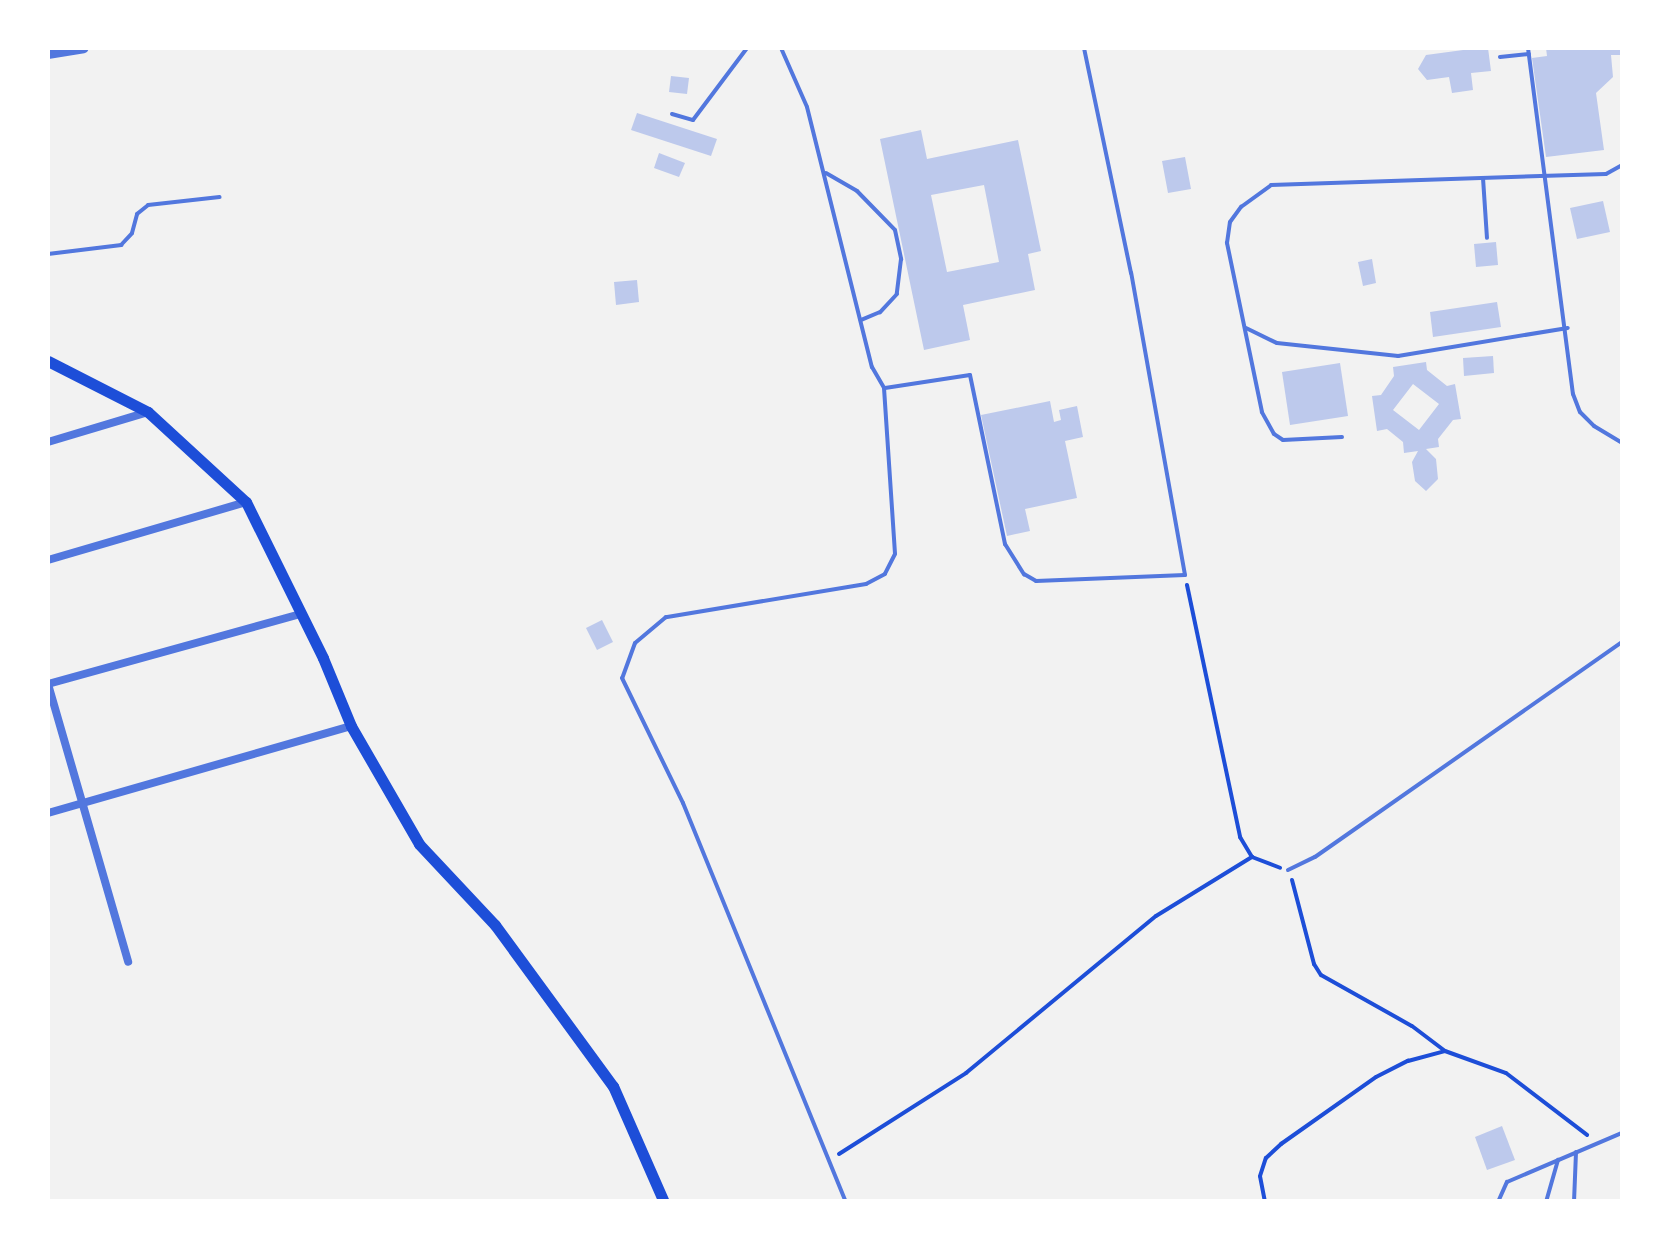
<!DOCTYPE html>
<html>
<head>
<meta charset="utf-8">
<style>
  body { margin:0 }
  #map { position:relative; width:1670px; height:1249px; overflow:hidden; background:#f2f2f2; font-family:Arial,sans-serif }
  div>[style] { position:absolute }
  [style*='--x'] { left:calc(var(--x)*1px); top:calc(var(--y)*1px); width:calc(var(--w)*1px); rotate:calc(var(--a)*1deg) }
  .building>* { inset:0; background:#bdc9ec }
  .path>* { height:4px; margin:-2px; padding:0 2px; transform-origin:2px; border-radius:2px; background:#1d4ed8 }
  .service>* { height:4px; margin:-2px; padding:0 2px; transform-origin:2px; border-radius:2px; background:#5277de }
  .minor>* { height:8px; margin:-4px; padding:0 4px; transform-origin:4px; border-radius:4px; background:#5277de }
  .tertiary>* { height:10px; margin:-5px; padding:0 5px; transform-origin:5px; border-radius:5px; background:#5277de }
  .secondary>* { height:11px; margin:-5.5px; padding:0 5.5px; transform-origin:5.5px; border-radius:5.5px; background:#1d4ed8 }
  span { translate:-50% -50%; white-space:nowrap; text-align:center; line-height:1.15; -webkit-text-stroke:8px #fff; paint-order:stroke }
  .frame { position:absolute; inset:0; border:50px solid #fff; pointer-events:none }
</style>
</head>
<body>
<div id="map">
  <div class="building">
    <i style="clip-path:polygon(1478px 48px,1488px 48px,1491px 71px,1471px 73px,1473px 90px,1452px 93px,1449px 77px,1427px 80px,1418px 69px,1426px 55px)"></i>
    <i style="clip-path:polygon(1546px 48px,1622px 48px,1622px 55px,1611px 55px,1613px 77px,1596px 93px,1604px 150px,1546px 157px,1532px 58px,1547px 56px)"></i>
    <i style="clip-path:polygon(671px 76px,689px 78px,687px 94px,669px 92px)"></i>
    <i style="clip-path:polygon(637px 113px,717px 139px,711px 156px,631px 130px)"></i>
    <i style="clip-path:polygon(evenodd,921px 130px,927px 159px,1018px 140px,1041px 251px,1028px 254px,1035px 290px,963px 305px,970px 340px,924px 350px,880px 139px,921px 130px,984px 185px,999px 262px,947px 272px,931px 195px,984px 185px)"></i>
    <i style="clip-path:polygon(659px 153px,685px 163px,679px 177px,654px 168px)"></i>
    <i style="clip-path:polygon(1185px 157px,1191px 189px,1168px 193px,1162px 161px)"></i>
    <i style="clip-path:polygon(1603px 201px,1610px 232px,1577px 239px,1570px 208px)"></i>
    <i style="clip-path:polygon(1496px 242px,1498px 265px,1476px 267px,1474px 244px)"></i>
    <i style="clip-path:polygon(1372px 259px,1376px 283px,1363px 286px,1358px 262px)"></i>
    <i style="clip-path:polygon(637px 280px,639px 302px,616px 305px,614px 282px)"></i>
    <i style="clip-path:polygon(1497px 302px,1501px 327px,1433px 337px,1430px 312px)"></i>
    <i style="clip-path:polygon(1493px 356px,1494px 373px,1464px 376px,1463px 358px)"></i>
    <i style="clip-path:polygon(evenodd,1426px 362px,1427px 370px,1447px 386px,1455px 384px,1461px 419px,1453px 420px,1438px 439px,1439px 447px,1426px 449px,1436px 459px,1438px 479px,1426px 491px,1415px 481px,1412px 462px,1418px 451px,1404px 453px,1403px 442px,1387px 429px,1377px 431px,1372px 396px,1381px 395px,1394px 376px,1393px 367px,1426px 362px,1413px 384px,1439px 404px,1419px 430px,1393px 410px,1413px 384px)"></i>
    <i style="clip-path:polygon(1340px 363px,1348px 416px,1290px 425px,1282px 372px)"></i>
    <i style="clip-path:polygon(1050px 401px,1054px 422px,1061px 420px,1059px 410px,1077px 406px,1083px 437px,1065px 441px,1077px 498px,1025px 509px,1030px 531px,1007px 536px,981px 415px)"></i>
    <i style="clip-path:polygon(602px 620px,613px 642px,597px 650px,586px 628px)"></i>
    <i style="clip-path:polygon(1502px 1126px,1515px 1160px,1487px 1170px,1475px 1137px)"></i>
  </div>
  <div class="path">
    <i style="--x:1187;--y:585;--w:258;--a:78.1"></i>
    <i style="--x:1240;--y:837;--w:23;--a:59"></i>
    <i style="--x:1252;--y:857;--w:30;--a:21"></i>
    <i style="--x:1292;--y:880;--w:87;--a:75.3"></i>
    <i style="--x:1314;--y:964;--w:13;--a:58"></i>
    <i style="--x:1321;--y:975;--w:104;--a:29.3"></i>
    <i style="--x:1412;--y:1026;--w:41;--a:37.1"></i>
    <i style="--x:839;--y:1154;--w:151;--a:-32.5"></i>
    <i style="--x:966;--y:1073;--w:246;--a:-39.6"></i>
    <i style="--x:1156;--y:916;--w:113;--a:-31.6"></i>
    <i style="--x:1265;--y:1202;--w:26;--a:-101"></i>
    <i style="--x:1260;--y:1176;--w:19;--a:-72"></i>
    <i style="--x:1266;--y:1158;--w:21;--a:-43"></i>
    <i style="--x:1281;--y:1144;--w:116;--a:-35.2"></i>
    <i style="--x:1376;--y:1077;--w:36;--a:-27"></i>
    <i style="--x:1408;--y:1061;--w:38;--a:-15"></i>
    <i style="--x:1445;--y:1051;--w:65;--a:19.8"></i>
    <i style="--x:1506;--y:1073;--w:102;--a:37.4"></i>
  </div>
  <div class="service">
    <i style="--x:781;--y:48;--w:64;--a:66.2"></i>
    <i style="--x:807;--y:107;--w:268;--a:76"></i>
    <i style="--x:872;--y:367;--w:24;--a:60"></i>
    <i style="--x:884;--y:388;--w:166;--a:86.2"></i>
    <i style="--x:895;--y:554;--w:22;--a:117"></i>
    <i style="--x:885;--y:574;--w:21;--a:152"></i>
    <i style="--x:866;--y:584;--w:203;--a:170.6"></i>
    <i style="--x:666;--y:617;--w:40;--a:140"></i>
    <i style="--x:635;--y:643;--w:37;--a:110"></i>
    <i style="--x:622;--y:678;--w:139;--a:64"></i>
    <i style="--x:683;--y:803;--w:431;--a:67.8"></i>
    <i style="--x:1528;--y:48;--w:349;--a:82.6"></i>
    <i style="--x:1573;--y:394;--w:19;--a:69"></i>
    <i style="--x:1580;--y:412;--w:20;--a:45"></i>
    <i style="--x:1594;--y:426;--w:33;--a:31"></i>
    <i style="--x:1500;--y:57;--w:29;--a:-6"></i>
    <i style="--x:1622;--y:68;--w:11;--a:90"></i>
    <i style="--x:672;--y:114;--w:22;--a:16"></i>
    <i style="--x:693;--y:120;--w:90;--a:-53.1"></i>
    <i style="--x:826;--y:173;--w:36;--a:30"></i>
    <i style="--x:857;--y:191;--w:54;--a:45.7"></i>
    <i style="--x:895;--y:230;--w:30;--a:78"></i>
    <i style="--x:901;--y:259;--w:35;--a:97"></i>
    <i style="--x:897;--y:294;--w:25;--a:133"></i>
    <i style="--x:880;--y:312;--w:21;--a:157"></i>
    <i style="--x:1483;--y:178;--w:60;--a:86.2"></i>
    <i style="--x:48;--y:254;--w:74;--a:-7"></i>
    <i style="--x:121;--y:245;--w:16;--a:-47"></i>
    <i style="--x:132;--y:233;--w:20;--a:-75"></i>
    <i style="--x:137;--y:214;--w:14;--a:-39"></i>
    <i style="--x:148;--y:205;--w:72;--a:-6.3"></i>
    <i style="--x:1246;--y:328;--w:34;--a:26"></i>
    <i style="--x:1277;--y:343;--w:122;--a:6.1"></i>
    <i style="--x:1398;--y:356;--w:172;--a:-9.4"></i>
    <i style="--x:885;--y:388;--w:86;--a:-8.7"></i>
    <i style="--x:970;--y:375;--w:173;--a:78.3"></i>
    <i style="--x:1005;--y:544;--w:36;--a:58"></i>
    <i style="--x:1024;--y:574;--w:14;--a:30"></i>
    <i style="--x:1036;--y:581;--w:149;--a:-2.3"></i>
    <i style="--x:1185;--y:575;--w:307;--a:-100.1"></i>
    <i style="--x:1131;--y:273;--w:230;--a:-101.8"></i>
    <i style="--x:1342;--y:437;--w:59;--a:177.1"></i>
    <i style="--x:1283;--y:440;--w:11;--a:-146"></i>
    <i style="--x:1274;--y:434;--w:25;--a:-119"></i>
    <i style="--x:1262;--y:412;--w:173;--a:-101.7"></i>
    <i style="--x:1227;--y:243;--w:21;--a:-82"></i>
    <i style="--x:1230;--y:222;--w:19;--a:-54"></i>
    <i style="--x:1241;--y:207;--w:37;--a:-36"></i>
    <i style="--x:1271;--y:185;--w:335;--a:-1.9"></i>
    <i style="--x:1606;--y:174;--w:18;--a:-29"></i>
    <i style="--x:1288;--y:870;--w:30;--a:-26"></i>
    <i style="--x:1315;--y:857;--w:375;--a:-35"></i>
    <i style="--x:1498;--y:1202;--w:22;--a:-66"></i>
    <i style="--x:1507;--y:1182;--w:125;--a:-23.1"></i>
    <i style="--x:1546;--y:1202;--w:44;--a:-74.1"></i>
    <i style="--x:1574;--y:1202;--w:50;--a:-87.7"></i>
  </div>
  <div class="minor">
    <i style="--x:48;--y:442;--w:104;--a:-16.7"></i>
    <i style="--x:48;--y:560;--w:206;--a:-16.3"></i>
    <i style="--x:48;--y:684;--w:289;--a:73.9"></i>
    <i style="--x:48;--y:684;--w:262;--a:-15.5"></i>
    <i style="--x:48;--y:813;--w:315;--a:-16"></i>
  </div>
  <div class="tertiary">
    <i style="--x:48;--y:54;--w:36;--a:-9"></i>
  </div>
  <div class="secondary">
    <i style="--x:48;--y:361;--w:112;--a:27"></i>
    <i style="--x:148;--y:412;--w:133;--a:42.6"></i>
    <i style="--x:246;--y:502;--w:174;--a:63.7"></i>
    <i style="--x:323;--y:658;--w:74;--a:67.6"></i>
    <i style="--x:351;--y:726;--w:136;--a:60"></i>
    <i style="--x:419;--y:844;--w:111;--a:46.8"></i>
    <i style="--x:495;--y:925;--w:200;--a:53.8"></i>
    <i style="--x:613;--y:1086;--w:127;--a:66.3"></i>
  </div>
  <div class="frame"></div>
</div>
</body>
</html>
